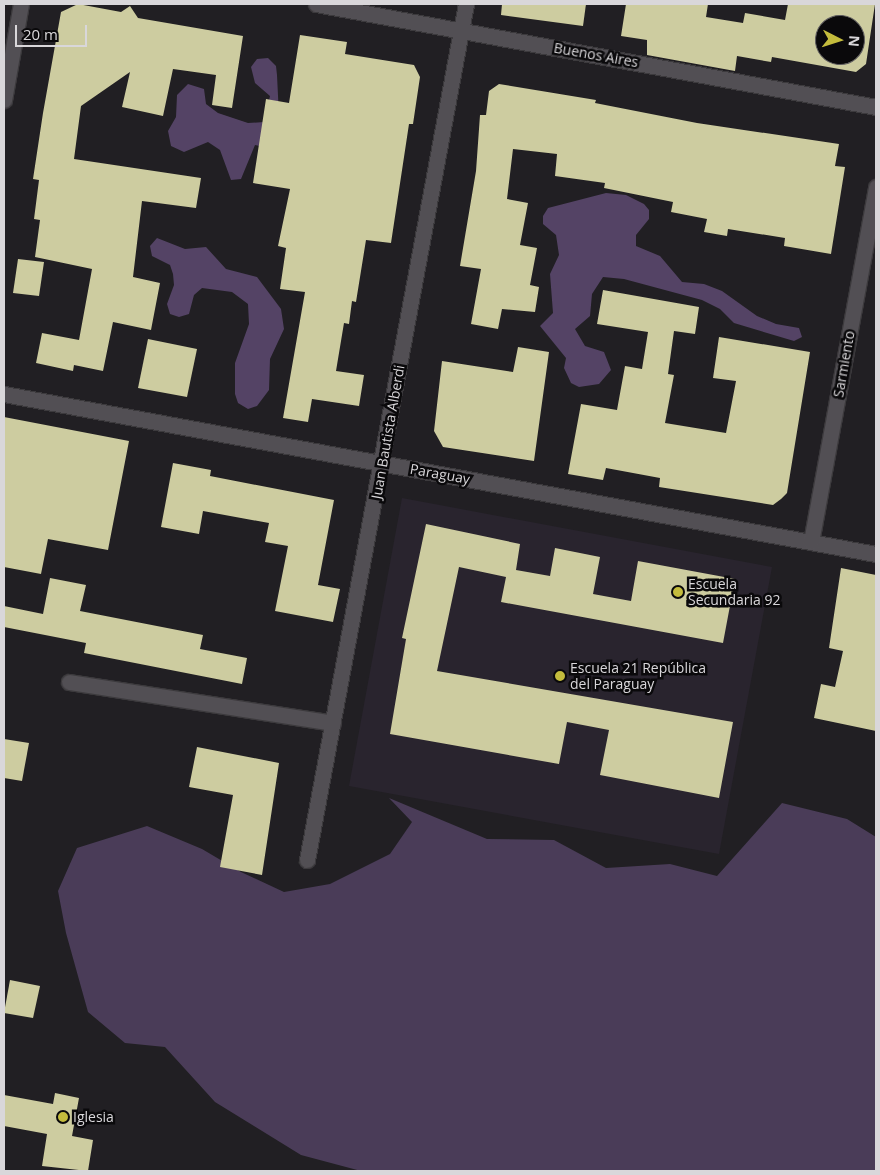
<!DOCTYPE html>
<html>
<head>
<meta charset="utf-8">
<style>
  body { margin:0 }
  #map { position:relative; width:880px; height:1175px; overflow:hidden; background:#211f23; font-family:"Open Sans",sans-serif }
  div>[style] { position:absolute }
  [style*='--x'] { left:calc(var(--x)*1px); top:calc(var(--y)*1px); width:calc(var(--w)*1px); rotate:calc(var(--a)*1deg) }
  .built>* { inset:0; background:#29242e }
  .green>* { inset:0; background:#4a3c58 }
  .forest>* { inset:0; background:#544365 }
  .building>* { inset:0; background:#cdcca0 }
  .roads { filter:drop-shadow(1px 0 #3c3a3d) drop-shadow(-1px 0 #3c3a3d) drop-shadow(0 1px #3c3a3d) drop-shadow(0 -1px #3c3a3d) }
  .street>* { height:15px; margin:-7.5px; padding:0 7.5px; transform-origin:7.5px; border-radius:7.5px; background:#524f54 }
  .dots>* { width:14px; height:14px; translate:-50% -50%; box-sizing:border-box; border:2px solid #0a090b; border-radius:50% }
  span { translate:-50% -50%; white-space:nowrap; text-align:center; line-height:1.15; -webkit-text-stroke:5px #0a090b; paint-order:stroke }
  .street-label { font-size:14px; color:#d9d7da }
  .poi-label { font-size:14px; color:#d9d7da }
  .left { translate:0 -50%; text-align:left }
  .frame { position:absolute; inset:0; border:5px solid #d9d7da; pointer-events:none }
  .north { position:absolute; left:815px; top:15px; width:50px; height:50px; box-sizing:border-box; background:#0a090b; border:1px solid #5d5b5e; border-radius:50%; rotate:95deg; font-size:14px; font-weight:700; line-height:20px; text-align:center; color:#d9d7da }
  .north::after { content:''; display:block; margin:auto; width:18px; height:22px; background:#c4bc3d; clip-path:polygon(50% 0,100% 100%,50% 72%,0 100%) }
  .scale { position:absolute; left:15px; top:25px; width:72px; height:22px; box-sizing:border-box; border:2px solid #d9d7da; border-top:0; padding-left:6px; font-size:15px; line-height:18px; white-space:nowrap; color:#d9d7da; -webkit-text-stroke:4px #0a090b; paint-order:stroke }
</style>
</head>
<body>
<div id="map">
  <div class="built">
    <i style="clip-path:polygon(402px 498px,772px 567px,719px 854px,349px 786px)"></i>
  </div>
  <div class="green">
    <i style="clip-path:polygon(389px 798px,487px 839px,554px 840px,606px 868px,670px 864px,717px 876px,782px 803px,847px 819px,876px 837px,876px 1171px,361px 1171px,301px 1155px,215px 1102px,165px 1047px,125px 1043px,88px 1012px,66px 933px,58px 891px,77px 848px,147px 826px,202px 849px,241px 872px,284px 892px,330px 884px,390px 854px,412px 822px)"></i>
  </div>
  <div class="forest">
    <i style="clip-path:polygon(268px 58px,276px 66px,277px 75px,279px 116px,270px 148px,255px 145px,241px 179px,231px 180px,220px 150px,208px 142px,184px 152px,171px 146px,168px 131px,176px 117px,177px 95px,188px 84px,204px 89px,206px 104px,218px 113px,248px 123px,264px 122px,270px 96px,255px 83px,251px 67px,257px 59px)"></i>
    <i style="clip-path:polygon(606px 193px,626px 195px,644px 204px,649px 210px,649px 219px,636px 235px,636px 246px,660px 256px,682px 282px,704px 284px,722px 291px,757px 316px,776px 324px,799px 328px,802px 337px,794px 341px,734px 323px,720px 309px,702px 300px,624px 279px,603px 277px,592px 294px,590px 316px,575px 329px,585px 346px,604px 352px,611px 370px,599px 384px,579px 387px,571px 383px,564px 368px,566px 358px,540px 326px,553px 313px,550px 274px,559px 255px,556px 235px,543px 224px,543px 216px,548px 208px)"></i>
    <i style="clip-path:polygon(157px 238px,185px 249px,206px 247px,226px 269px,257px 277px,281px 309px,284px 329px,270px 359px,269px 390px,257px 406px,248px 409px,238px 403px,235px 394px,235px 363px,249px 324px,248px 304px,232px 292px,202px 288px,194px 295px,189px 314px,179px 317px,170px 314px,167px 304px,174px 285px,173px 274px,170px 265px,152px 256px,150px 246px)"></i>
  </div>
  <div class="building">
    <i style="clip-path:polygon(78px 4px,121px 12px,130px 6px,138px 18px,243px 36px,232px 108px,212px 105px,216px 75px,173px 69px,163px 116px,122px 107px,130px 72px,81px 106px,74px 159px,201px 178px,196px 208px,142px 201px,133px 277px,160px 283px,151px 330px,113px 322px,103px 371px,74px 365px,73px 371px,36px 363px,42px 333px,79px 340px,92px 269px,35px 257px,40px 220px,34px 219px,39px 180px,33px 179px,43px 113px,61px 12px)"></i>
    <i style="clip-path:polygon(502px 4px,586px 4px,583px 26px,501px 15px)"></i>
    <i style="clip-path:polygon(evenodd,626px 4px,708px 4px,706px 17px,743px 23px,745px 13px,785px 20px,788px 4px,875px 4px,866px 64px,856px 72px,772px 57px,771px 62px,737px 56px,735px 71px,647px 55px,647px 40px,621px 36px,626px 4px,825px 25px,855px 25px,855px 55px,825px 55px,825px 25px)"></i>
    <i style="clip-path:polygon(300px 35px,347px 42px,345px 54px,414px 65px,420px 77px,413px 124px,409px 124px,391px 243px,366px 240px,356px 302px,352px 301px,349px 324px,344px 323px,336px 371px,364px 375px,359px 406px,312px 399px,308px 422px,283px 418px,305px 292px,280px 289px,286px 248px,278px 246px,290px 189px,253px 183px,266px 99px,289px 103px)"></i>
    <i style="clip-path:polygon(499px 84px,596px 100px,595px 103px,697px 123px,839px 144px,835px 166px,845px 167px,831px 254px,784px 246px,785px 238px,728px 229px,727px 236px,704px 232px,707px 219px,671px 212px,673px 202px,604px 188px,605px 183px,555px 176px,557px 154px,513px 149px,507px 199px,528px 203px,520px 245px,537px 248px,530px 285px,539px 287px,535px 312px,502px 309px,498px 329px,471px 324px,481px 269px,460px 266px,476px 171px,480px 115px,486px 115px,489px 91px)"></i>
    <i style="clip-path:polygon(18px 259px,44px 262px,39px 296px,13px 293px)"></i>
    <i style="clip-path:polygon(603px 290px,699px 307px,695px 334px,674px 331px,668px 374px,674px 375px,665px 423px,726px 433px,736px 381px,713px 378px,719px 337px,810px 352px,787px 493px,781px 499px,773px 505px,659px 487px,660px 478px,606px 468px,603px 480px,568px 474px,581px 404px,617px 410px,625px 366px,642px 369px,648px 332px,597px 324px)"></i>
    <i style="clip-path:polygon(148px 339px,197px 349px,187px 397px,138px 388px)"></i>
    <i style="clip-path:polygon(518px 347px,549px 352px,534px 461px,443px 447px,434px 431px,442px 361px,513px 372px)"></i>
    <i style="clip-path:polygon(4px 417px,129px 441px,108px 550px,48px 539px,41px 574px,4px 567px)"></i>
    <i style="clip-path:polygon(173px 463px,211px 470px,210px 476px,334px 500px,318px 585px,340px 589px,333px 622px,275px 611px,288px 546px,265px 542px,269px 523px,203px 511px,199px 534px,161px 527px)"></i>
    <i style="clip-path:polygon(426px 524px,520px 544px,516px 570px,550px 576px,555px 548px,600px 557px,593px 594px,631px 601px,638px 561px,735px 579px,723px 643px,501px 602px,506px 577px,459px 567px,437px 671px,733px 722px,719px 798px,600px 775px,609px 730px,567px 722px,559px 764px,390px 734px,406px 639px,402px 638px)"></i>
    <i style="clip-path:polygon(841px 568px,876px 575px,876px 731px,814px 718px,821px 684px,835px 687px,843px 651px,829px 648px)"></i>
    <i style="clip-path:polygon(50px 578px,86px 585px,80px 611px,203px 635px,200px 649px,247px 658px,242px 684px,84px 653px,86px 643px,4px 627px,4px 606px,43px 614px)"></i>
    <i style="clip-path:polygon(4px 739px,29px 743px,22px 781px,4px 778px)"></i>
    <i style="clip-path:polygon(197px 747px,279px 763px,262px 875px,220px 867px,233px 795px,189px 787px)"></i>
    <i style="clip-path:polygon(10px 980px,40px 986px,33px 1018px,4px 1013px)"></i>
    <i style="clip-path:polygon(55px 1093px,79px 1098px,72px 1136px,93px 1140px,88px 1171px,42px 1166px,47px 1134px,4px 1126px,4px 1095px,53px 1104px)"></i>
  </div>
  <div class="roads">
    <div class="street">
      <i style="--x:316;--y:4;--w:569;--a:10.42"></i>
      <i style="--x:4;--y:100;--w:97;--a:-80"></i>
      <i style="--x:4;--y:394;--w:887;--a:10.4"></i>
      <i style="--x:811;--y:542;--w:361;--a:-79.6"></i>
      <i style="--x:69;--y:682;--w:267;--a:8.8"></i>
      <i style="--x:307;--y:860;--w:871;--a:-79.48"></i>
    </div>
  </div>
  <div class="dots">
    <i style="left:678px;top:592px;background:#c4bc3d"></i>
    <i style="left:560px;top:676px;background:#c4bc3d"></i>
    <i style="left:63px;top:1117px;background:#c4bc3d"></i>
  </div>
  <div class="street-label">
    <span style="left:596px;top:55px;rotate:10deg">Buenos Aires</span>
    <span style="left:844px;top:364px;rotate:-80deg">Sarmiento</span>
    <span style="left:388px;top:432px;rotate:-80deg">Juan Bautista Alberdi</span>
    <span style="left:440px;top:474px;rotate:10deg">Paraguay</span>
  </div>
  <div class="poi-label">
    <span class="left" style="left:688px;top:592px">Escuela<br>Secundaria 92</span>
    <span class="left" style="left:570px;top:676px">Escuela 21 República<br>del Paraguay</span>
    <span class="left" style="left:73px;top:1117px">Iglesia</span>
  </div>
  <div class="frame"></div>
  <div class="north">N</div>
  <div class="scale">20 m</div>
</div>
</body>
</html>
